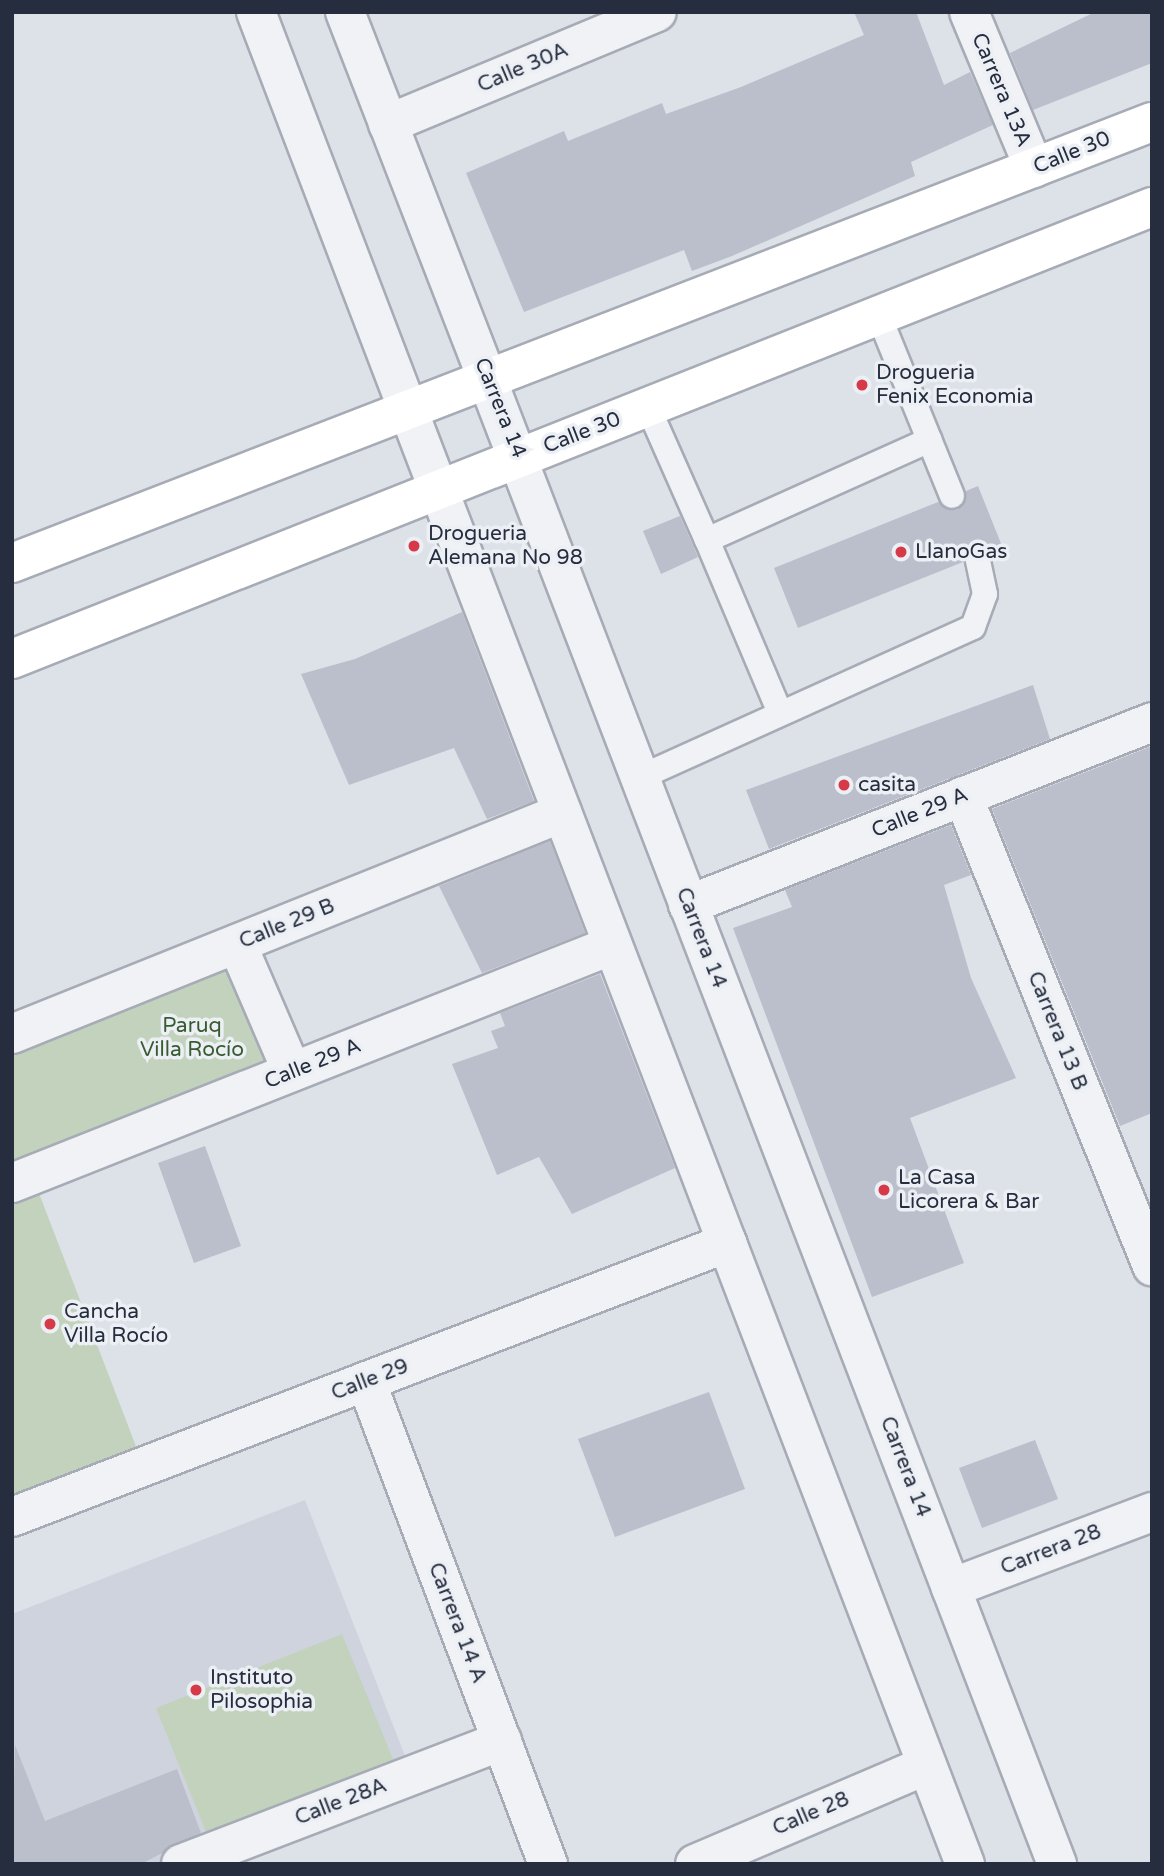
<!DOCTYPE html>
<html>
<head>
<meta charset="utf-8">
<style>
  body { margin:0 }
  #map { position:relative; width:1164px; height:1876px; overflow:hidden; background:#dde1e8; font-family:"Varela Round",sans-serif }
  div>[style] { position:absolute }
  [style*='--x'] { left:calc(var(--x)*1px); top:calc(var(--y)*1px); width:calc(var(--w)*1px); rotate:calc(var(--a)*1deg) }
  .built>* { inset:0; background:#cfd3dd }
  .green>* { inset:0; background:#c2d2bd }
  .building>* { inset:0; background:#babfcb }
  .roads { filter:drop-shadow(2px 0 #a6abb5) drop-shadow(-2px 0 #a6abb5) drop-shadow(0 2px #a6abb5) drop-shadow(0 -2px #a6abb5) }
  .service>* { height:24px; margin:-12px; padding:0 12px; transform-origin:12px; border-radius:12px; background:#f0f2f6 }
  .minor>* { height:38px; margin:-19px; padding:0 19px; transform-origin:19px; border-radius:19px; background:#f0f2f6 }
  .tertiary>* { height:38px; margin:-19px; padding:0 19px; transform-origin:19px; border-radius:19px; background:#f0f2f6 }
  .secondary>* { height:38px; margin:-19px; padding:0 19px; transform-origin:19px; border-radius:19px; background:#fff }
  .dots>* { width:19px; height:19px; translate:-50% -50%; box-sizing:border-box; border:4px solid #ecf0f5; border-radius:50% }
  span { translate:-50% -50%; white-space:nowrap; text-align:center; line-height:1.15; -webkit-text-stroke:7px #ecf0f5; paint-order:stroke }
  .street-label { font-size:21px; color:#262d3f }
  .poi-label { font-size:21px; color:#262d3f }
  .left { translate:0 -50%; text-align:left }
  .park-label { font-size:21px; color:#385c32 }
  .frame { position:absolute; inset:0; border:14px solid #262d3f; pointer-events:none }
</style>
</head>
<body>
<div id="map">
  <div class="built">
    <i style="clip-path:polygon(305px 1500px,409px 1766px,158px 1864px,12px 1864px,12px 1614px)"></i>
  </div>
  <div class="green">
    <i style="clip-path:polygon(233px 961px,277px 1066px,12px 1170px,12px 1050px)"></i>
    <i style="clip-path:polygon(37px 1188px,137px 1449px,12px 1496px,12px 1198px)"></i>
    <i style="clip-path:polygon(342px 1634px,395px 1764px,208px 1837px,156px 1708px)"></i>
  </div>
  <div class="building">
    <i style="clip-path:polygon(854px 12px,916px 12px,944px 85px,970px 72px,993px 125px,911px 162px,915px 176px,732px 256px,692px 271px,684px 250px,524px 312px,466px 173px,564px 131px,568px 141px,662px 103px,666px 114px,741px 87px,864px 35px)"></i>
    <i style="clip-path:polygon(1095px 12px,1152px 12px,1152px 63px,1033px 110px,1010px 53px)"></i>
    <i style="clip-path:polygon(978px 486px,1002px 546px,990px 551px,973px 543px,963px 562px,798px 628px,774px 568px,938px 502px,957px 510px,966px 491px)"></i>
    <i style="clip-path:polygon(680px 516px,698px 557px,661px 574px,643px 531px)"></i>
    <i style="clip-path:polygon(462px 612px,534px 801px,487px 819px,454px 748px,349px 785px,301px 674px,355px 659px)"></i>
    <i style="clip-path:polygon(1033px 685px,1050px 739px,769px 849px,746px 790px)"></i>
    <i style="clip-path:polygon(1152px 746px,1152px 1113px,1120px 1126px,992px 809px)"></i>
    <i style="clip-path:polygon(951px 825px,971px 875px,944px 885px,971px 978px,1016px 1078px,910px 1118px,964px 1263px,872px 1297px,733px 928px,792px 907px,785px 890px)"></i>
    <i style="clip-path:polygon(550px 841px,585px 933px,482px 973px,439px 886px)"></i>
    <i style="clip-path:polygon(600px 974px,675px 1168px,572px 1214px,539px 1157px,497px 1175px,452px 1064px,498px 1048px,491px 1031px,505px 1026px,500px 1013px)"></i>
    <i style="clip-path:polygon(205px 1146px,241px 1246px,194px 1263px,158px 1163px)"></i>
    <i style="clip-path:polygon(709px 1392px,745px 1489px,615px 1537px,578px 1439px)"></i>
    <i style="clip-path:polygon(1035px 1440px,1058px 1499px,982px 1528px,959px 1468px)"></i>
    <i style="clip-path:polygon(15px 1745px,45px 1821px,177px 1769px,201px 1833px,141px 1864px,12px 1864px)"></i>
  </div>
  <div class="roads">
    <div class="service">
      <i style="--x:879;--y:316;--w:194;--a:67.9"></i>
      <i style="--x:648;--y:407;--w:145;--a:66.1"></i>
      <i style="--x:707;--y:540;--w:244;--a:-24.2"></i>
      <i style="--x:707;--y:540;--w:188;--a:67.1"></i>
      <i style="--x:641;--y:777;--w:364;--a:-24.3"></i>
      <i style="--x:973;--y:627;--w:35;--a:-70"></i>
      <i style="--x:985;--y:594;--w:38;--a:-102"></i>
    </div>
    <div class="minor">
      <i style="--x:256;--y:12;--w:426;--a:69.1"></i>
      <i style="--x:345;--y:12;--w:394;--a:68.8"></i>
      <i style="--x:969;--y:12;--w:169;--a:67.4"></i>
      <i style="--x:388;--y:124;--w:291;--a:-22.6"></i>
      <i style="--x:963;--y:796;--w:507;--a:68.09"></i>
      <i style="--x:688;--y:905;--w:499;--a:-21.5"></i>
      <i style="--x:237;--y:944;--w:139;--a:66.7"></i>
      <i style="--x:12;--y:1034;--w:593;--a:-21.89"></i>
      <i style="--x:12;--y:1183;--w:646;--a:-21.6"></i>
      <i style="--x:366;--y:1381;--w:516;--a:69.35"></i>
      <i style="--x:12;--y:1517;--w:766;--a:-20.97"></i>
      <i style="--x:951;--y:1588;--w:215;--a:-20.7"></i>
      <i style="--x:181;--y:1864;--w:344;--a:-21"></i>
      <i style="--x:695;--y:1864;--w:252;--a:-23.1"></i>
    </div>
    <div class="tertiary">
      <i style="--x:487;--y:379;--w:1591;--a:69"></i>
      <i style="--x:408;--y:410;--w:1557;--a:69.04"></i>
    </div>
    <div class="secondary">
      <i style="--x:12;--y:563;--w:1222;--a:-21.15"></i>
      <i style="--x:12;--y:659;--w:1226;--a:-21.63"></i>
    </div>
  </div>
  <div class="dots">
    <i style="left:862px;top:385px;background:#d63948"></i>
    <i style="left:414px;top:546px;background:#d63948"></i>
    <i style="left:901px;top:552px;background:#d63948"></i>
    <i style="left:844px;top:785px;background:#d63948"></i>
    <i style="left:884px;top:1190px;background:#d63948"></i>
    <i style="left:50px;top:1324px;background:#d63948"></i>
    <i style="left:196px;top:1690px;background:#d63948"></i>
  </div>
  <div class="street-label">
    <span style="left:523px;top:68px;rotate:-23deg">Calle 30A</span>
    <span style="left:1001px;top:90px;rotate:67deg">Carrera 13A</span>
    <span style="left:1072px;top:153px;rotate:-22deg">Calle 30</span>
    <span style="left:500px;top:408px;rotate:68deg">Carrera 14</span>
    <span style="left:582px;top:433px;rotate:-21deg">Calle 30</span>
    <span style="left:920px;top:813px;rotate:-22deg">Calle 29 A</span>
    <span style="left:287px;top:924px;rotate:-22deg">Calle 29 B</span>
    <span style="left:701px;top:938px;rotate:69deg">Carrera 14</span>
    <span style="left:1057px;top:1031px;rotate:68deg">Carrera 13 B</span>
    <span style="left:313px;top:1064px;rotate:-22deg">Calle 29 A</span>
    <span style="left:370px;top:1380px;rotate:-21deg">Calle 29</span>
    <span style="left:905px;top:1467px;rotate:69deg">Carrera 14</span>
    <span style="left:1051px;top:1550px;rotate:-21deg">Carrera 28</span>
    <span style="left:457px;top:1623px;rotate:69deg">Carrera 14 A</span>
    <span style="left:341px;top:1802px;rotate:-21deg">Calle 28A</span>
    <span style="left:811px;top:1814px;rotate:-23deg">Calle 28</span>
  </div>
  <div class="poi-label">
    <span class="left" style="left:876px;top:385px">Drogueria<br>Fenix Economia</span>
    <span class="left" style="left:428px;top:546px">Drogueria<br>Alemana No 98</span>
    <span class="left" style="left:915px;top:552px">LlanoGas</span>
    <span class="left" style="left:858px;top:785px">casita</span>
    <span class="left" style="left:898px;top:1190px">La Casa<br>Licorera &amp; Bar</span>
    <span class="left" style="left:64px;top:1324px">Cancha<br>Villa Rocío</span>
    <span class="left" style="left:210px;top:1690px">Instituto<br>Pilosophia</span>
  </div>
  <div class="park-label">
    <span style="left:192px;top:1038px">Paruq<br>Villa Rocío</span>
  </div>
  <div class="frame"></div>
</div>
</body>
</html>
